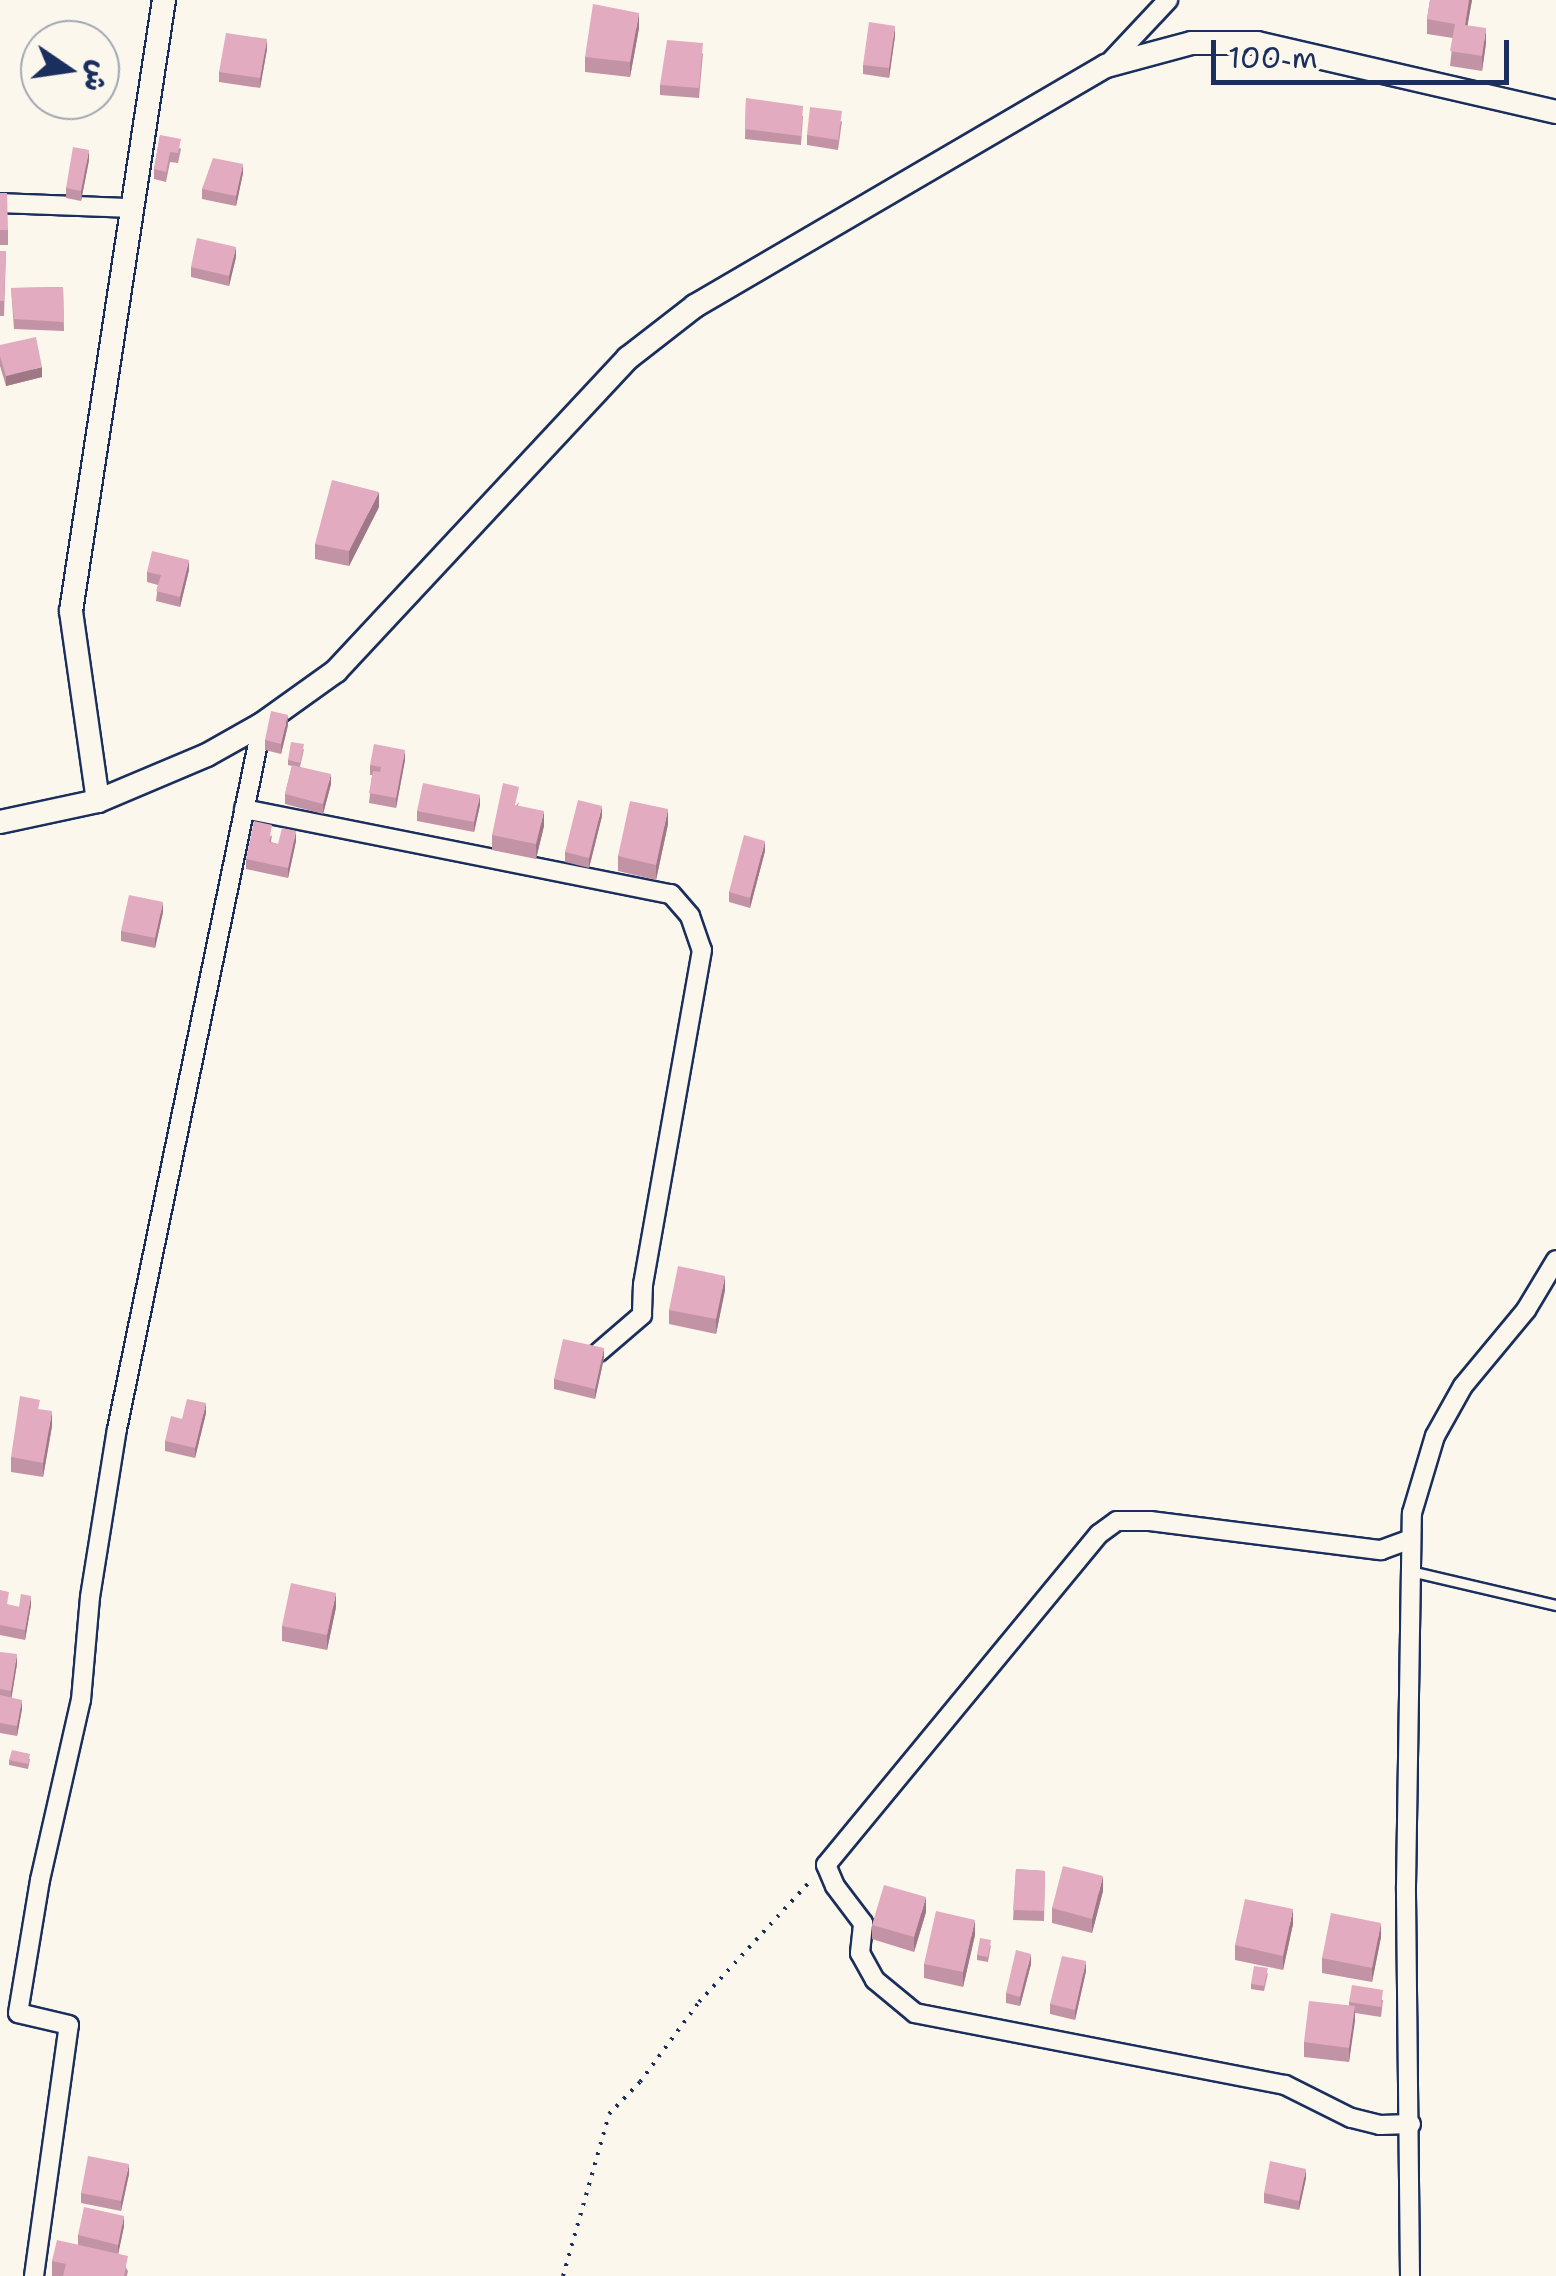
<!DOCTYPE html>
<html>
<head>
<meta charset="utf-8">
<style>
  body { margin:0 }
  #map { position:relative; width:1556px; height:2276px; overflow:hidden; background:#fbf7ec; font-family:"Shantell Sans","Playpen Sans Arabic",sans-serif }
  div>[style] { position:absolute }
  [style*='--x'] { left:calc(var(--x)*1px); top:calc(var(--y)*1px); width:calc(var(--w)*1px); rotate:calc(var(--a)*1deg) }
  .path>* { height:4px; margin-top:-2px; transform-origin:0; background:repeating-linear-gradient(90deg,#1b2f5e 0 2.5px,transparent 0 10.5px) }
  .roads { filter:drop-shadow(2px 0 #1b2f5e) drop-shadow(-2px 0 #1b2f5e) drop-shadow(0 2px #1b2f5e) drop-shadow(0 -2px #1b2f5e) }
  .lane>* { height:9px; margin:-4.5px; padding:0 4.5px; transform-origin:4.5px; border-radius:4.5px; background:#fbf7ec }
  .street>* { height:18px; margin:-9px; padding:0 9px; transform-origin:9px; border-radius:9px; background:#fbf7ec }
  .secondary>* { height:22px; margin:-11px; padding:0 11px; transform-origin:11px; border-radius:11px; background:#fbf7ec }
  .wall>* { inset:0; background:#c293a5 }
  .shaded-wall>* { inset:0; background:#9e7886 }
  .building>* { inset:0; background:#e2abc0 }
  span { translate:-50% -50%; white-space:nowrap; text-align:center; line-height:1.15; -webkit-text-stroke:9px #fbf7ec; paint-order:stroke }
  .north { position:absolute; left:20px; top:20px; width:100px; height:100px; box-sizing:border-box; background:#fbf7ec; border:2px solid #a1a7b3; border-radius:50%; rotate:103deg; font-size:28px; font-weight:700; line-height:40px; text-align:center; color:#1b2f5e }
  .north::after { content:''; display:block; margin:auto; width:35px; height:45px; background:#1b2f5e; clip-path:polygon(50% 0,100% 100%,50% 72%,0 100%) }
  .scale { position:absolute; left:1211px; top:40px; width:298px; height:45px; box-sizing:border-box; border:5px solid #1b2f5e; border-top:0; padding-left:12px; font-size:30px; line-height:35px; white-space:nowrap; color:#1b2f5e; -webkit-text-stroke:8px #fbf7ec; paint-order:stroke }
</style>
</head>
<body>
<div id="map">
  <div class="path">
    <i style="--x:563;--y:2276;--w:168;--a:-74.1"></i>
    <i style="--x:609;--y:2114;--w:45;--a:-45.9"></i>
    <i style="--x:640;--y:2082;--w:99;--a:-53.6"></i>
    <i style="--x:699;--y:2002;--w:168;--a:-47.4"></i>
  </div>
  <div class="roads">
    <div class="lane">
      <i style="--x:1410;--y:1571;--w:150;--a:13.1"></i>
    </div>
    <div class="street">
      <i style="--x:1106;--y:66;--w:91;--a:-46.8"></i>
      <i style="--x:0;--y:203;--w:131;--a:2.2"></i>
      <i style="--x:244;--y:809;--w:435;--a:11.3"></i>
      <i style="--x:671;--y:894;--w:29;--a:49"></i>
      <i style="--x:690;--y:916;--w:36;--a:71"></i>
      <i style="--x:702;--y:950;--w:339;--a:100"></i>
      <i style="--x:643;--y:1284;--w:31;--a:92"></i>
      <i style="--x:642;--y:1315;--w:57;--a:139.3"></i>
      <i style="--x:1411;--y:2124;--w:31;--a:178"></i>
      <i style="--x:1380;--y:2125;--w:30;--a:-166"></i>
      <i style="--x:1351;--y:2118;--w:74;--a:-153.4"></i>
      <i style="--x:1285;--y:2085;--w:377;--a:-169"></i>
      <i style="--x:915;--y:2013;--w:52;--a:-140.5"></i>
      <i style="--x:875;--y:1980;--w:31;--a:-119"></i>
      <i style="--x:860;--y:1953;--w:30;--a:-84"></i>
      <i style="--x:863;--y:1923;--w:46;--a:-127.1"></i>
      <i style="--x:835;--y:1886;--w:23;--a:-113"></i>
      <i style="--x:826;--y:1865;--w:429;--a:-50.5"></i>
      <i style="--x:1099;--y:1534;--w:22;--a:-36"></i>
      <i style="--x:1117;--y:1521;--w:33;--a:0"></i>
      <i style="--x:1150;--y:1521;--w:233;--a:7.2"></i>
      <i style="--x:1381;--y:1550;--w:32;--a:-20"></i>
      <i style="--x:34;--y:2276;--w:253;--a:-82.1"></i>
      <i style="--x:69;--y:2025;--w:52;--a:-166.8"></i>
      <i style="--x:18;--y:2013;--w:135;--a:-80.6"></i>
      <i style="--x:40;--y:1880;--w:185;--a:-77.2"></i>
      <i style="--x:81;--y:1700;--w:103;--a:-85"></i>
      <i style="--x:90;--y:1597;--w:170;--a:-80.9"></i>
      <i style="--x:117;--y:1429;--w:720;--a:-78.38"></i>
      <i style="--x:1410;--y:2276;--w:390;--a:-90.6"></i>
      <i style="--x:1406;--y:1886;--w:373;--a:-89.1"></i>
      <i style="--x:1412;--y:1513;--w:80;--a:-73.4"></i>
      <i style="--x:1435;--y:1436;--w:57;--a:-60.8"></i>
      <i style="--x:1463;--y:1386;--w:99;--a:-50.3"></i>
      <i style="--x:1526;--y:1310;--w:58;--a:-59"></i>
    </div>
    <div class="secondary">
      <i style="--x:98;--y:801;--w:192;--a:-98.1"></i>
      <i style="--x:71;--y:611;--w:618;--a:-81.35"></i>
      <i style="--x:0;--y:822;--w:100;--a:-12.1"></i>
      <i style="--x:98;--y:801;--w:118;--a:-22.9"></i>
      <i style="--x:207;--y:755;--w:63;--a:-29.4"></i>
      <i style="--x:262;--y:724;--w:91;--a:-35.6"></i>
      <i style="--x:336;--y:671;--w:428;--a:-47"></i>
      <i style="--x:628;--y:358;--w:85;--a:-37.8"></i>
      <i style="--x:695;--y:306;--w:476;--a:-30.3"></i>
      <i style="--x:1106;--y:66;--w:89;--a:-15"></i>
      <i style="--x:1192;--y:43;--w:65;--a:0"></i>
      <i style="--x:1257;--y:43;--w:307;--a:13"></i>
    </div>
  </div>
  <div class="wall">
    <i style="clip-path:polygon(1430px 0,1472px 0,1467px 25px,1486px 43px,1482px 71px,1450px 66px,1453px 38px,1427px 34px,1427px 19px)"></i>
    <i style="clip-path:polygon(639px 28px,630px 77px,585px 72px,585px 57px)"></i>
    <i style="clip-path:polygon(895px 36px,889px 78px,863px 74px,863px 65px)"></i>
    <i style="clip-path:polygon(267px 49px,260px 88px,219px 82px,219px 72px)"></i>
    <i style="clip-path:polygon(703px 53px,699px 98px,660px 95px,660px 85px)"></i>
    <i style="clip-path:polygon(746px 98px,803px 116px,801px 145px,745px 139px)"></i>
    <i style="clip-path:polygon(842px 121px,838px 150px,807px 145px,807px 135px)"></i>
    <i style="clip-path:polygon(160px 135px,181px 149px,178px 163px,170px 162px,166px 182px,154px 179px,154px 169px)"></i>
    <i style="clip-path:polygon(89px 160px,81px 201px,66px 198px,66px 188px)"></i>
    <i style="clip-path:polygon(243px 173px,236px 206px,202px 199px,202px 189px)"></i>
    <i style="clip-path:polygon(0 193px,8px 230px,8px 245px,0 245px)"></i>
    <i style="clip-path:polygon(0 251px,6px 251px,4px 316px,0 316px)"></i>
    <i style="clip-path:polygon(236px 257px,229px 286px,191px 277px,191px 267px)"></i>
    <i style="clip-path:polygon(63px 287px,64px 331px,14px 329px,11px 288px)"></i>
    <i style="clip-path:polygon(0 345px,42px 377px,6px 386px,0 366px)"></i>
    <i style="clip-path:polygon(379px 507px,349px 566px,315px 559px,315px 544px)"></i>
    <i style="clip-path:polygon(189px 570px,180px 607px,156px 601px,158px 585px,147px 582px,147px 572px)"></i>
    <i style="clip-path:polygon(288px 725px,281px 754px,265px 750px,265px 740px)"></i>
    <i style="clip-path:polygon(304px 749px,300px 767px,331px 784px,323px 814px,285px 804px,285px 794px,292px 766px,288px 765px,288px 760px)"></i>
    <i style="clip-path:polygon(405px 760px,396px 808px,369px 803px,372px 775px,370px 775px,370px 765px)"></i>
    <i style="clip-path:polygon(519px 802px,518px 806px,544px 826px,536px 859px,492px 850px,492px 835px)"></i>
    <i style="clip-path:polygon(480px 805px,474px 832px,417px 821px,417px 811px)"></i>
    <i style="clip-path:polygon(602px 816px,589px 868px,565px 862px,565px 852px)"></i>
    <i style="clip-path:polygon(668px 824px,656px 880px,618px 871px,618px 856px)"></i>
    <i style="clip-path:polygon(272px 835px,271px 842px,278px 844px,296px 841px,288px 878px,246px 869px,246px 859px)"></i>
    <i style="clip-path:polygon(765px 851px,750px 908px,729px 902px,729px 892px)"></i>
    <i style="clip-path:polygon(163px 912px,155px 948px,121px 941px,121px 931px)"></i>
    <i style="clip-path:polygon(725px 1290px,716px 1334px,669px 1324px,669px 1310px)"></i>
    <i style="clip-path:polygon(604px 1358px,595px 1399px,554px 1389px,554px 1379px)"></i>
    <i style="clip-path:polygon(206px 1413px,195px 1458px,165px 1451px,165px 1441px,182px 1419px)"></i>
    <i style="clip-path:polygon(52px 1426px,43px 1477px,11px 1472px,11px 1457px)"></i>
    <i style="clip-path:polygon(0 1590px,8px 1605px,19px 1607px,31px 1605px,25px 1640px,0 1635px)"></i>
    <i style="clip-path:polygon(336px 1607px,327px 1650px,282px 1641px,282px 1626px)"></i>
    <i style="clip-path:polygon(0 1652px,17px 1664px,11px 1698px,22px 1709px,17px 1736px,0 1733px)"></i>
    <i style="clip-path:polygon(30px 1759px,28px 1769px,9px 1765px,9px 1760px)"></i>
    <i style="clip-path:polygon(1016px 1869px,1045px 1871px,1044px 1921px,1013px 1920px)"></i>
    <i style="clip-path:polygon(1103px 1891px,1092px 1933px,1052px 1923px,1052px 1908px)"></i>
    <i style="clip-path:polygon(926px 1912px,914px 1952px,872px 1939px,872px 1925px)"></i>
    <i style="clip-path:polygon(1293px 1924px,1283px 1970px,1235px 1960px,1235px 1945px)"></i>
    <i style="clip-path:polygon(975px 1935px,963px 1987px,924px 1978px,924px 1964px)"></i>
    <i style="clip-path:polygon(1381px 1937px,1372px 1982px,1322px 1973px,1322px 1958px)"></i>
    <i style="clip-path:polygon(991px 1945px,988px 1962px,977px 1960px,977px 1955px)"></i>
    <i style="clip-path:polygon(1031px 1964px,1020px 2006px,1006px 2003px,1006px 1993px)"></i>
    <i style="clip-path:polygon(1086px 1971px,1075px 2020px,1050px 2014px,1050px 2004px)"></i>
    <i style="clip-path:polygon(1268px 1973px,1264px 1991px,1251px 1989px,1251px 1984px)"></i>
    <i style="clip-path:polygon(1383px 2000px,1381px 2017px,1355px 2013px,1349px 2062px,1304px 2057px,1304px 2042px,1349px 2006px,1349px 2002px)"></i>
    <i style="clip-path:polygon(129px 2174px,121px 2211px,81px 2203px,81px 2193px)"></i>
    <i style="clip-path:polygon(1306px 2178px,1299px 2210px,1264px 2203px,1264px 2193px)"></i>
    <i style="clip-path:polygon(124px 2226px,118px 2254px,128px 2271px,127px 2276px,52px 2276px,52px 2261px,78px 2245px,78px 2235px)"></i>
  </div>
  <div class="shaded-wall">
    <i style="clip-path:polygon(1469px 0,1472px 0,1465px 40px,1465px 25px)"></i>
    <i style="clip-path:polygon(639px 13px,639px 28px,630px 77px,630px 62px)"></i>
    <i style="clip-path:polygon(895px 26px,895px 36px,889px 78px,889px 68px)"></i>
    <i style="clip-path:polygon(1486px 28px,1486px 43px,1482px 71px,1482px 56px)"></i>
    <i style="clip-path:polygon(267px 39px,267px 49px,260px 88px,260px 78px)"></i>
    <i style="clip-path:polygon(89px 150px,89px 160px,81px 201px,81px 191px)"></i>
    <i style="clip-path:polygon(243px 164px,243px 173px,236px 206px,236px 196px)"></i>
    <i style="clip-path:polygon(236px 247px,236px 257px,229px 286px,229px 276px)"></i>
    <i style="clip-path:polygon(42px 367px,42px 377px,6px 386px,6px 376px)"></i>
    <i style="clip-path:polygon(379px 492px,379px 507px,349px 566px,349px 551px)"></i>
    <i style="clip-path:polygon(189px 560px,189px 570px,180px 607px,180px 597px)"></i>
    <i style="clip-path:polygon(288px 715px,288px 725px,281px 754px,281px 744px)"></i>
    <i style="clip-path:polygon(405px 750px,405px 760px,396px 808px,396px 798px)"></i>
    <i style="clip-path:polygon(331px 774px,331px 784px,323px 814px,323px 804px)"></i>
    <i style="clip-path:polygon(480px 795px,480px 805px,474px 832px,474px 822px)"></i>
    <i style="clip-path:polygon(602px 806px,602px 816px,589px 868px,589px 858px)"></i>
    <i style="clip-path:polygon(668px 809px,668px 824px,656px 880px,656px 865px)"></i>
    <i style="clip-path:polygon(544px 811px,544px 826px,536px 859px,536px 844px)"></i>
    <i style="clip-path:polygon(296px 831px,296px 841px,288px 878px,288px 868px)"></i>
    <i style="clip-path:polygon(765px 841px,765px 851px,750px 908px,750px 898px)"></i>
    <i style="clip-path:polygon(163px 902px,163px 912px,155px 948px,155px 938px)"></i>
    <i style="clip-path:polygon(725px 1276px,725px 1290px,716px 1334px,716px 1319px)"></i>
    <i style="clip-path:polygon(604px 1348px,604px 1358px,595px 1399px,595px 1389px)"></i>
    <i style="clip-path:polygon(206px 1403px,206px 1413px,195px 1458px,195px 1448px)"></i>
    <i style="clip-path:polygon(52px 1411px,52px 1426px,43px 1477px,43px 1463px)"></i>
    <i style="clip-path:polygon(336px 1593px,336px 1607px,327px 1650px,327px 1635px)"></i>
    <i style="clip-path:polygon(31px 1596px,31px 1605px,25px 1640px,25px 1630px)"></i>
    <i style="clip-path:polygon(17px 1654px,17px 1664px,11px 1701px,11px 1691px)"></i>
    <i style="clip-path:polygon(22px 1700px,22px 1709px,17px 1736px,17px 1726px)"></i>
    <i style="clip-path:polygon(1103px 1876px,1103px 1891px,1092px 1933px,1092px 1919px)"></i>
    <i style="clip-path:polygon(926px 1897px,926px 1912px,914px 1952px,914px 1937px)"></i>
    <i style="clip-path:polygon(1293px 1909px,1293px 1924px,1283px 1970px,1283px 1956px)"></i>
    <i style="clip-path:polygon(975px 1920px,975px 1935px,963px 1987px,963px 1972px)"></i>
    <i style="clip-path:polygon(1381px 1923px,1381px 1937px,1372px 1982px,1372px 1968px)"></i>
    <i style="clip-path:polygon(1031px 1954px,1031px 1964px,1020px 2006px,1020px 1997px)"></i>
    <i style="clip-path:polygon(1086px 1961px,1086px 1971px,1075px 2020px,1075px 2010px)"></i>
    <i style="clip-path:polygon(1355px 2006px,1355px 2021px,1349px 2062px,1349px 2048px)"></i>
    <i style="clip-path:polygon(129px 2164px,129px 2174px,121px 2211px,121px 2201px)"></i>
    <i style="clip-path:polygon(1306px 2169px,1306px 2178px,1299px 2210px,1299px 2201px)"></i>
    <i style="clip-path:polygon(124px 2216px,124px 2226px,118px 2255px,118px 2245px)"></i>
  </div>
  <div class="building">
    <i style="clip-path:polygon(1430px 0,1469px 0,1465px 25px,1486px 28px,1482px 56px,1450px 51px,1455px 24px,1427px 19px)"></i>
    <i style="clip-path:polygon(593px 4px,639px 13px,630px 62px,585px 57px)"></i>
    <i style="clip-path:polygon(869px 22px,895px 26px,889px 68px,863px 65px)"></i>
    <i style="clip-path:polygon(226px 33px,267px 39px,260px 78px,219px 72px)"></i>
    <i style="clip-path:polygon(667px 40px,703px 43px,699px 88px,660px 85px)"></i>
    <i style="clip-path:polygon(746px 98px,803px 106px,801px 136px,745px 129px)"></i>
    <i style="clip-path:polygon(810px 107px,842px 111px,838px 140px,807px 135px)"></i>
    <i style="clip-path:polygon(160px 135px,181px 139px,178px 153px,170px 152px,166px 172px,154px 169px)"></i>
    <i style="clip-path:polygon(73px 147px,89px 150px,81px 191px,66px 188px)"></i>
    <i style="clip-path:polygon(213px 158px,243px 164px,236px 196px,202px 189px)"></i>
    <i style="clip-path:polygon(0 193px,7px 193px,8px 230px,0 230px)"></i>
    <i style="clip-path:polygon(197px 238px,236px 247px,229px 276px,191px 267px)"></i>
    <i style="clip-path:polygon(0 251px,6px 251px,4px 301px,0 301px)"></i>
    <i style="clip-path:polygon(63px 287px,64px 322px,14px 319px,11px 288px)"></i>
    <i style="clip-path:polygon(36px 337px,42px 367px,6px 376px,0 356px,0 345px)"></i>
    <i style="clip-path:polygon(332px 480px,379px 492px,349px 551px,315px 544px)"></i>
    <i style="clip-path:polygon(152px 551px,189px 560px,180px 597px,156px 591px,161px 575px,147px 572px)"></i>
    <i style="clip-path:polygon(271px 711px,288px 715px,281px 744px,265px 740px)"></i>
    <i style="clip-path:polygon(291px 742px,304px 744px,300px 763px,288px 760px)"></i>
    <i style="clip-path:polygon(374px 744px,405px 750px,396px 798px,369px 793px,373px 771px,380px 772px,381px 767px,370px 765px)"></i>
    <i style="clip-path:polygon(292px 765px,331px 774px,323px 804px,285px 794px)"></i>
    <i style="clip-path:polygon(423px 783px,480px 795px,474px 822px,417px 811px)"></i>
    <i style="clip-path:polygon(503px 783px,519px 787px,515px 805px,544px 811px,536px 844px,492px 835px)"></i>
    <i style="clip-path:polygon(578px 800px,602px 806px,589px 858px,565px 852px)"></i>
    <i style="clip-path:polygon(630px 801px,668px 809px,656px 865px,618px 856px)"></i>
    <i style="clip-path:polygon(254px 821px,272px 825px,269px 842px,278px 844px,282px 828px,296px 831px,288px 868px,246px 859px)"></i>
    <i style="clip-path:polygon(744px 835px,765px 841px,750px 898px,729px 892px)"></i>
    <i style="clip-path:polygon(129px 895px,163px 902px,155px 938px,121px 931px)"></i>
    <i style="clip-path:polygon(678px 1266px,725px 1276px,716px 1319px,669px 1310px)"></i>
    <i style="clip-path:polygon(563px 1339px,604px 1348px,595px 1389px,554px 1379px)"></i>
    <i style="clip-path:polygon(20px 1396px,40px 1400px,38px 1409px,52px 1411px,43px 1463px,11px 1457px)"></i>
    <i style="clip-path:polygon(187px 1399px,206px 1403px,195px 1448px,165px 1441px,171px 1416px,182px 1419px)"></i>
    <i style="clip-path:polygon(291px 1583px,336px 1593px,327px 1635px,282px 1626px)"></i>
    <i style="clip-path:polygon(0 1590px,9px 1592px,7px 1604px,19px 1607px,21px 1594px,31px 1596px,25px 1630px,0 1625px)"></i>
    <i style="clip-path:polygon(0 1652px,17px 1654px,11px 1691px,0 1689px)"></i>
    <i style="clip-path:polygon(0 1695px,22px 1700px,17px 1726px,0 1723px)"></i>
    <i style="clip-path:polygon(12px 1750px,30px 1754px,28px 1764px,9px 1760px)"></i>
    <i style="clip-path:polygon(1063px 1866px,1103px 1876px,1092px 1919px,1052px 1908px)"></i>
    <i style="clip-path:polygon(1016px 1869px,1045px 1871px,1044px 1911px,1013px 1910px)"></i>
    <i style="clip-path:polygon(884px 1885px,926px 1897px,914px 1937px,872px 1925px)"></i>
    <i style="clip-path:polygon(1245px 1899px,1293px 1909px,1283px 1956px,1235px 1945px)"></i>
    <i style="clip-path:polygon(936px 1911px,975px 1920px,963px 1972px,924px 1964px)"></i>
    <i style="clip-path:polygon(1331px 1913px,1381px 1923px,1372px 1968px,1322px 1958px)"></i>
    <i style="clip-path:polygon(980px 1938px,991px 1940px,988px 1957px,977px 1955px)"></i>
    <i style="clip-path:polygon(1016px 1950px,1031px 1954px,1020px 1997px,1006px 1993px)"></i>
    <i style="clip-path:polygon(1062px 1956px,1086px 1961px,1075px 2010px,1050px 2004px)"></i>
    <i style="clip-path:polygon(1254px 1966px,1268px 1968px,1264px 1986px,1251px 1984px)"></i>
    <i style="clip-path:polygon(1352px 1985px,1383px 1990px,1381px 2007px,1349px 2002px)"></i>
    <i style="clip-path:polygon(1309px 2001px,1355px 2006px,1349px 2048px,1304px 2042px)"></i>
    <i style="clip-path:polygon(88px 2156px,129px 2164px,121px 2201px,81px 2193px)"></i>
    <i style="clip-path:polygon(1270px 2161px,1306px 2169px,1299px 2201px,1264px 2193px)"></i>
    <i style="clip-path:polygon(84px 2207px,124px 2216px,118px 2245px,78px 2235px)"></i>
    <i style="clip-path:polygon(57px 2240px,128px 2256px,124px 2276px,63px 2276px,66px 2264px,52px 2261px)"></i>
  </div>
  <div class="north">ش</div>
  <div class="scale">100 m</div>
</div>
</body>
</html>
